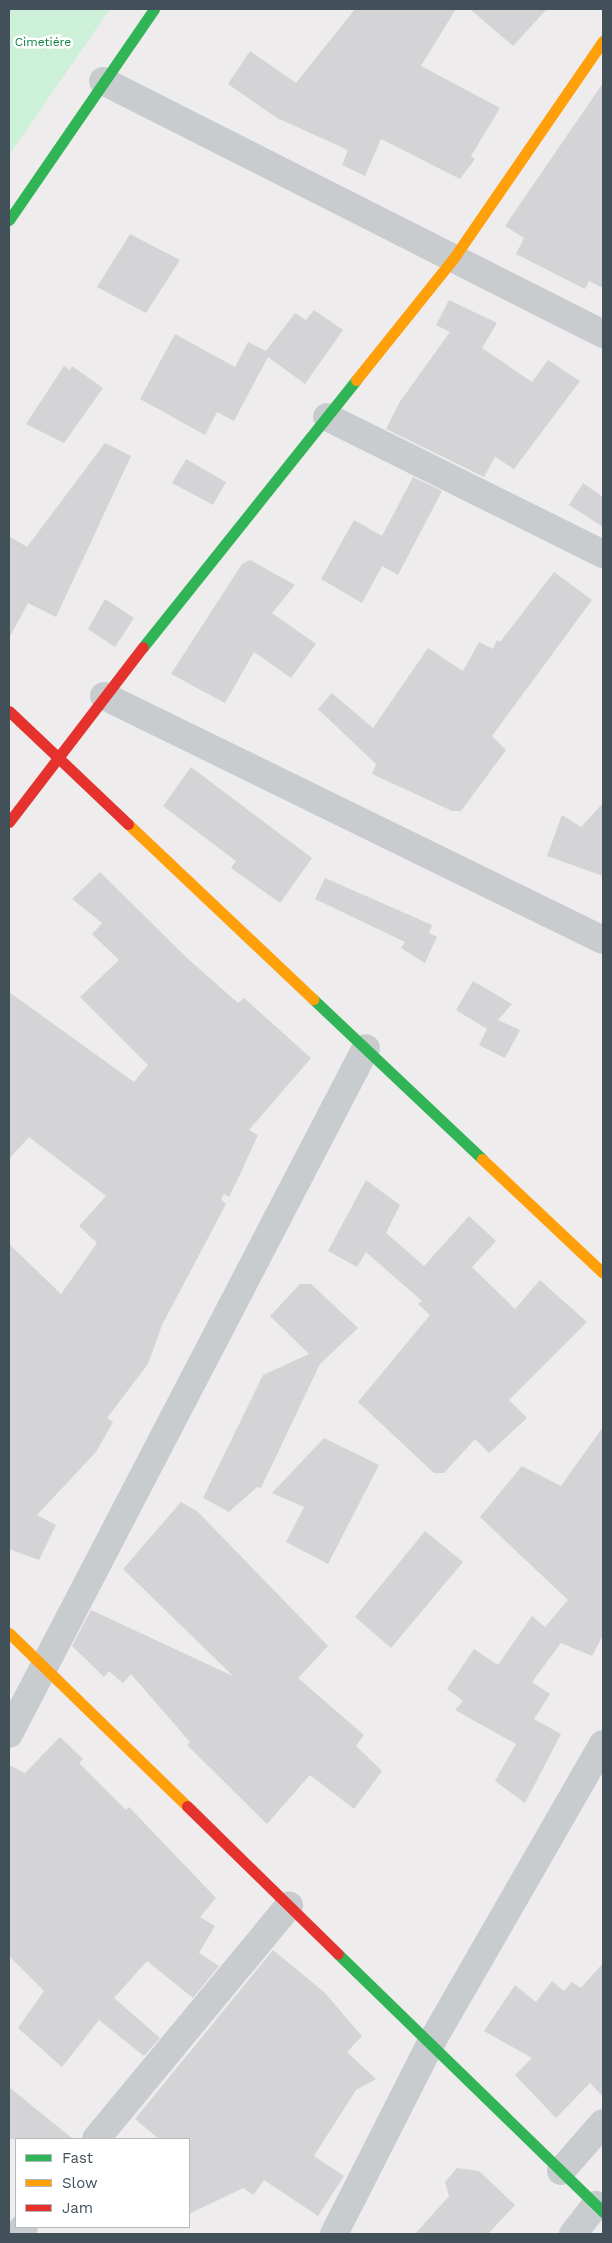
<!DOCTYPE html>
<html>
<head>
<meta charset="utf-8">
<style>
  body { margin:0 }
  #map { position:relative; width:612px; height:2243px; overflow:hidden; background:#eeecec; font-family:"Work Sans",sans-serif }
  div>[style] { position:absolute }
  [style*='--x'] { left:calc(var(--x)*1px); top:calc(var(--y)*1px); width:calc(var(--w)*1px); rotate:calc(var(--a)*1deg) }
  .green>* { inset:0; background:#cdf0d8 }
  .building>* { inset:0; background:#d4d4d7 }
  .street>* { height:28px; margin:-14px; padding:0 14px; transform-origin:14px; border-radius:14px; background:#c8ccce }
  .fast>* { height:11px; margin:-5.5px; padding:0 5.5px; transform-origin:5.5px; border-radius:5.5px; background:#30b455 }
  .slow>* { height:11px; margin:-5.5px; padding:0 5.5px; transform-origin:5.5px; border-radius:5.5px; background:#ff9f0a }
  .jam>* { height:11px; margin:-5.5px; padding:0 5.5px; transform-origin:5.5px; border-radius:5.5px; background:#e5322d }
  span { translate:-50% -50%; white-space:nowrap; text-align:center; line-height:1.15; -webkit-text-stroke:5px #fff; paint-order:stroke }
  .park-label { font-size:12px; color:#0c8241 }
  .frame { position:absolute; inset:0; border:10px solid #42505a; pointer-events:none }
  .legend { position:absolute; left:15px; top:2138px; width:175px; height:90px; box-sizing:border-box; background:#fff; border:1px solid #b3b9bd; margin:0; padding:6px 9px; list-style:none; font-size:15px; color:#42505a }
  .legend li { display:flex; align-items:center; gap:10px; height:25px }
  .legend b { width:25px; border:1px solid #b3b9bd }
</style>
</head>
<body>
<div id="map">
  <div class="green">
    <i style="clip-path:polygon(9px 9px,110px 9px,9px 155px)"></i>
  </div>
  <div class="building">
    <i style="clip-path:polygon(355px 9px,456px 9px,421px 66px,500px 108px,471px 156px,475px 159px,460px 179px,381px 139px,365px 176px,342px 165px,348px 150px,277px 118px,228px 84px,250px 51px,296px 83px)"></i>
    <i style="clip-path:polygon(470px 9px,547px 9px,513px 46px)"></i>
    <i style="clip-path:polygon(603px 83px,603px 288px,589px 281px,585px 289px,516px 254px,524px 238px,505px 226px)"></i>
    <i style="clip-path:polygon(130px 234px,180px 260px,146px 313px,97px 287px)"></i>
    <i style="clip-path:polygon(449px 300px,497px 323px,482px 348px,532px 382px,548px 360px,580px 381px,514px 469px,495px 457px,484px 477px,386px 429px,399px 403px,450px 332px,436px 325px)"></i>
    <i style="clip-path:polygon(314px 310px,343px 330px,305px 384px,268px 357px,234px 421px,217px 412px,205px 435px,140px 399px,175px 334px,235px 367px,248px 342px,266px 351px,295px 313px,306px 320px)"></i>
    <i style="clip-path:polygon(64px 366px,70px 370px,72px 366px,103px 388px,64px 443px,26px 424px)"></i>
    <i style="clip-path:polygon(105px 443px,131px 456px,56px 617px,28px 603px,9px 638px,9px 536px,27px 547px)"></i>
    <i style="clip-path:polygon(186px 459px,226px 482px,213px 505px,172px 483px)"></i>
    <i style="clip-path:polygon(413px 477px,442px 491px,398px 575px,382px 566px,362px 603px,321px 579px,354px 520px,382px 536px)"></i>
    <i style="clip-path:polygon(583px 483px,603px 497px,603px 527px,569px 505px)"></i>
    <i style="clip-path:polygon(250px 560px,295px 585px,272px 613px,316px 644px,291px 678px,254px 652px,225px 703px,171px 674px,242px 564px)"></i>
    <i style="clip-path:polygon(554px 572px,592px 600px,492px 736px,506px 750px,461px 811px,452px 811px,372px 774px,376px 764px,318px 709px,332px 693px,373px 728px,428px 648px,463px 671px,479px 642px,493px 649px,497px 640px,500px 642px)"></i>
    <i style="clip-path:polygon(105px 599px,134px 618px,115px 647px,88px 629px)"></i>
    <i style="clip-path:polygon(191px 767px,312px 858px,280px 903px,231px 868px,236px 861px,163px 806px)"></i>
    <i style="clip-path:polygon(603px 803px,603px 876px,547px 856px,562px 815px,581px 827px)"></i>
    <i style="clip-path:polygon(100px 872px,188px 959px,238px 1003px,244px 998px,311px 1058px,249px 1130px,258px 1135px,242px 1170px,229px 1197px,224px 1194px,221px 1199px,226px 1204px,162px 1325px,148px 1364px,107px 1418px,113px 1422px,96px 1452px,37px 1515px,56px 1525px,39px 1560px,9px 1549px,9px 1244px,61px 1294px,97px 1243px,79px 1226px,106px 1196px,29px 1137px,9px 1159px,9px 992px,134px 1082px,148px 1065px,80px 997px,119px 960px,92px 934px,102px 923px,72px 899px)"></i>
    <i style="clip-path:polygon(325px 878px,432px 925px,429px 933px,437px 937px,425px 963px,401px 948px,405px 942px,315px 899px)"></i>
    <i style="clip-path:polygon(473px 981px,512px 1004px,498px 1020px,520px 1030px,505px 1058px,479px 1045px,487px 1029px,456px 1010px)"></i>
    <i style="clip-path:polygon(366px 1180px,400px 1205px,386px 1233px,424px 1266px,469px 1216px,496px 1241px,472px 1267px,515px 1309px,540px 1280px,587px 1322px,509px 1400px,527px 1418px,489px 1453px,475px 1439px,444px 1473px,434px 1473px,358px 1402px,430px 1315px,418px 1304px,422px 1301px,366px 1252px,357px 1267px,328px 1251px)"></i>
    <i style="clip-path:polygon(300px 1284px,311px 1284px,358px 1328px,320px 1364px,261px 1488px,257px 1487px,229px 1512px,203px 1498px,263px 1375px,309px 1354px,270px 1316px)"></i>
    <i style="clip-path:polygon(603px 1427px,603px 1635px,592px 1656px,561px 1643px,532px 1682px,550px 1694px,534px 1719px,561px 1734px,525px 1803px,495px 1781px,516px 1744px,455px 1710px,463px 1701px,447px 1689px,474px 1649px,498px 1665px,532px 1616px,545px 1627px,568px 1600px,480px 1517px,522px 1466px,561px 1486px)"></i>
    <i style="clip-path:polygon(324px 1438px,379px 1465px,328px 1564px,286px 1542px,304px 1507px,272px 1493px)"></i>
    <i style="clip-path:polygon(181px 1502px,197px 1511px,328px 1646px,298px 1678px,364px 1735px,356px 1746px,382px 1771px,354px 1809px,310px 1775px,267px 1824px,187px 1745px,190px 1742px,131px 1674px,123px 1683px,109px 1671px,104px 1677px,72px 1646px,91px 1610px,233px 1676px,123px 1569px)"></i>
    <i style="clip-path:polygon(425px 1531px,463px 1562px,391px 1648px,355px 1617px)"></i>
    <i style="clip-path:polygon(60px 1737px,83px 1759px,79px 1763px,126px 1810px,129px 1807px,216px 1898px,200px 1917px,215px 1926px,199px 1953px,219px 1966px,193px 1998px,147px 1961px,114px 1998px,160px 2038px,144px 2056px,99px 2020px,62px 2067px,18px 2028px,44px 1991px,9px 1956px,9px 1765px,25px 1773px)"></i>
    <i style="clip-path:polygon(273px 1950px,324px 1992px,362px 2036px,347px 2052px,376px 2079px,356px 2090px,314px 2156px,344px 2176px,318px 2216px,264px 2180px,253px 2195px,243px 2188px,189px 2214px,189px 2139px,159px 2139px,135px 2119px)"></i>
    <i style="clip-path:polygon(603px 1963px,603px 2097px,590px 2083px,556px 2118px,515px 2075px,532px 2058px,484px 2031px,515px 1985px,536px 2002px,552px 1981px,564px 1991px,572px 1982px,581px 1988px)"></i>
    <i style="clip-path:polygon(9px 2087px,73px 2139px,9px 2139px)"></i>
    <i style="clip-path:polygon(457px 2168px,479px 2171px,515px 2205px,488px 2234px,415px 2234px,449px 2196px,445px 2182px)"></i>
  </div>
  <div class="street">
    <i style="--x:103;--y:81;--w:560;--a:26.84"></i>
    <i style="--x:327;--y:417;--w:308;--a:26.4"></i>
    <i style="--x:104;--y:696;--w:555;--a:26.06"></i>
    <i style="--x:9;--y:1734;--w:773;--a:-62.51"></i>
    <i style="--x:96;--y:2139;--w:303;--a:-50.4"></i>
    <i style="--x:561;--y:2171;--w:64;--a:-48.8"></i>
    <i style="--x:18;--y:2234;--w:9;--a:-49"></i>
    <i style="--x:334;--y:2234;--w:214;--a:-63.1"></i>
    <i style="--x:431;--y:2043;--w:345;--a:-60.1"></i>
    <i style="--x:573;--y:2234;--w:37;--a:-52"></i>
  </div>
  <div class="fast">
    <i style="--x:9;--y:220;--w:256;--a:-55.5"></i>
    <i style="--x:143;--y:647;--w:342;--a:-51.4"></i>
    <i style="--x:313;--y:999;--w:233;--a:43.4"></i>
    <i style="--x:338;--y:1954;--w:370;--a:44.2"></i>
  </div>
  <div class="slow">
    <i style="--x:356;--y:380;--w:155;--a:-51.3"></i>
    <i style="--x:453;--y:259;--w:265;--a:-55.5"></i>
    <i style="--x:128;--y:824;--w:255;--a:43.4"></i>
    <i style="--x:482;--y:1159;--w:166;--a:43.3"></i>
    <i style="--x:9;--y:1633;--w:248;--a:44.2"></i>
  </div>
  <div class="jam">
    <i style="--x:9;--y:711;--w:164;--a:43.5"></i>
    <i style="--x:9;--y:822;--w:220;--a:-52.6"></i>
    <i style="--x:187;--y:1806;--w:211;--a:44.4"></i>
  </div>
  <div class="park-label">
    <span style="left:43px;top:43px">Cimetiére</span>
  </div>
  <div class="frame"></div>
  <ul class="legend">
  <li><b style="height:6px;background:#30b455"></b>Fast</li>
  <li><b style="height:6px;background:#ff9f0a"></b>Slow</li>
  <li><b style="height:6px;background:#e5322d"></b>Jam</li>
  </ul>
</div>
</body>
</html>
